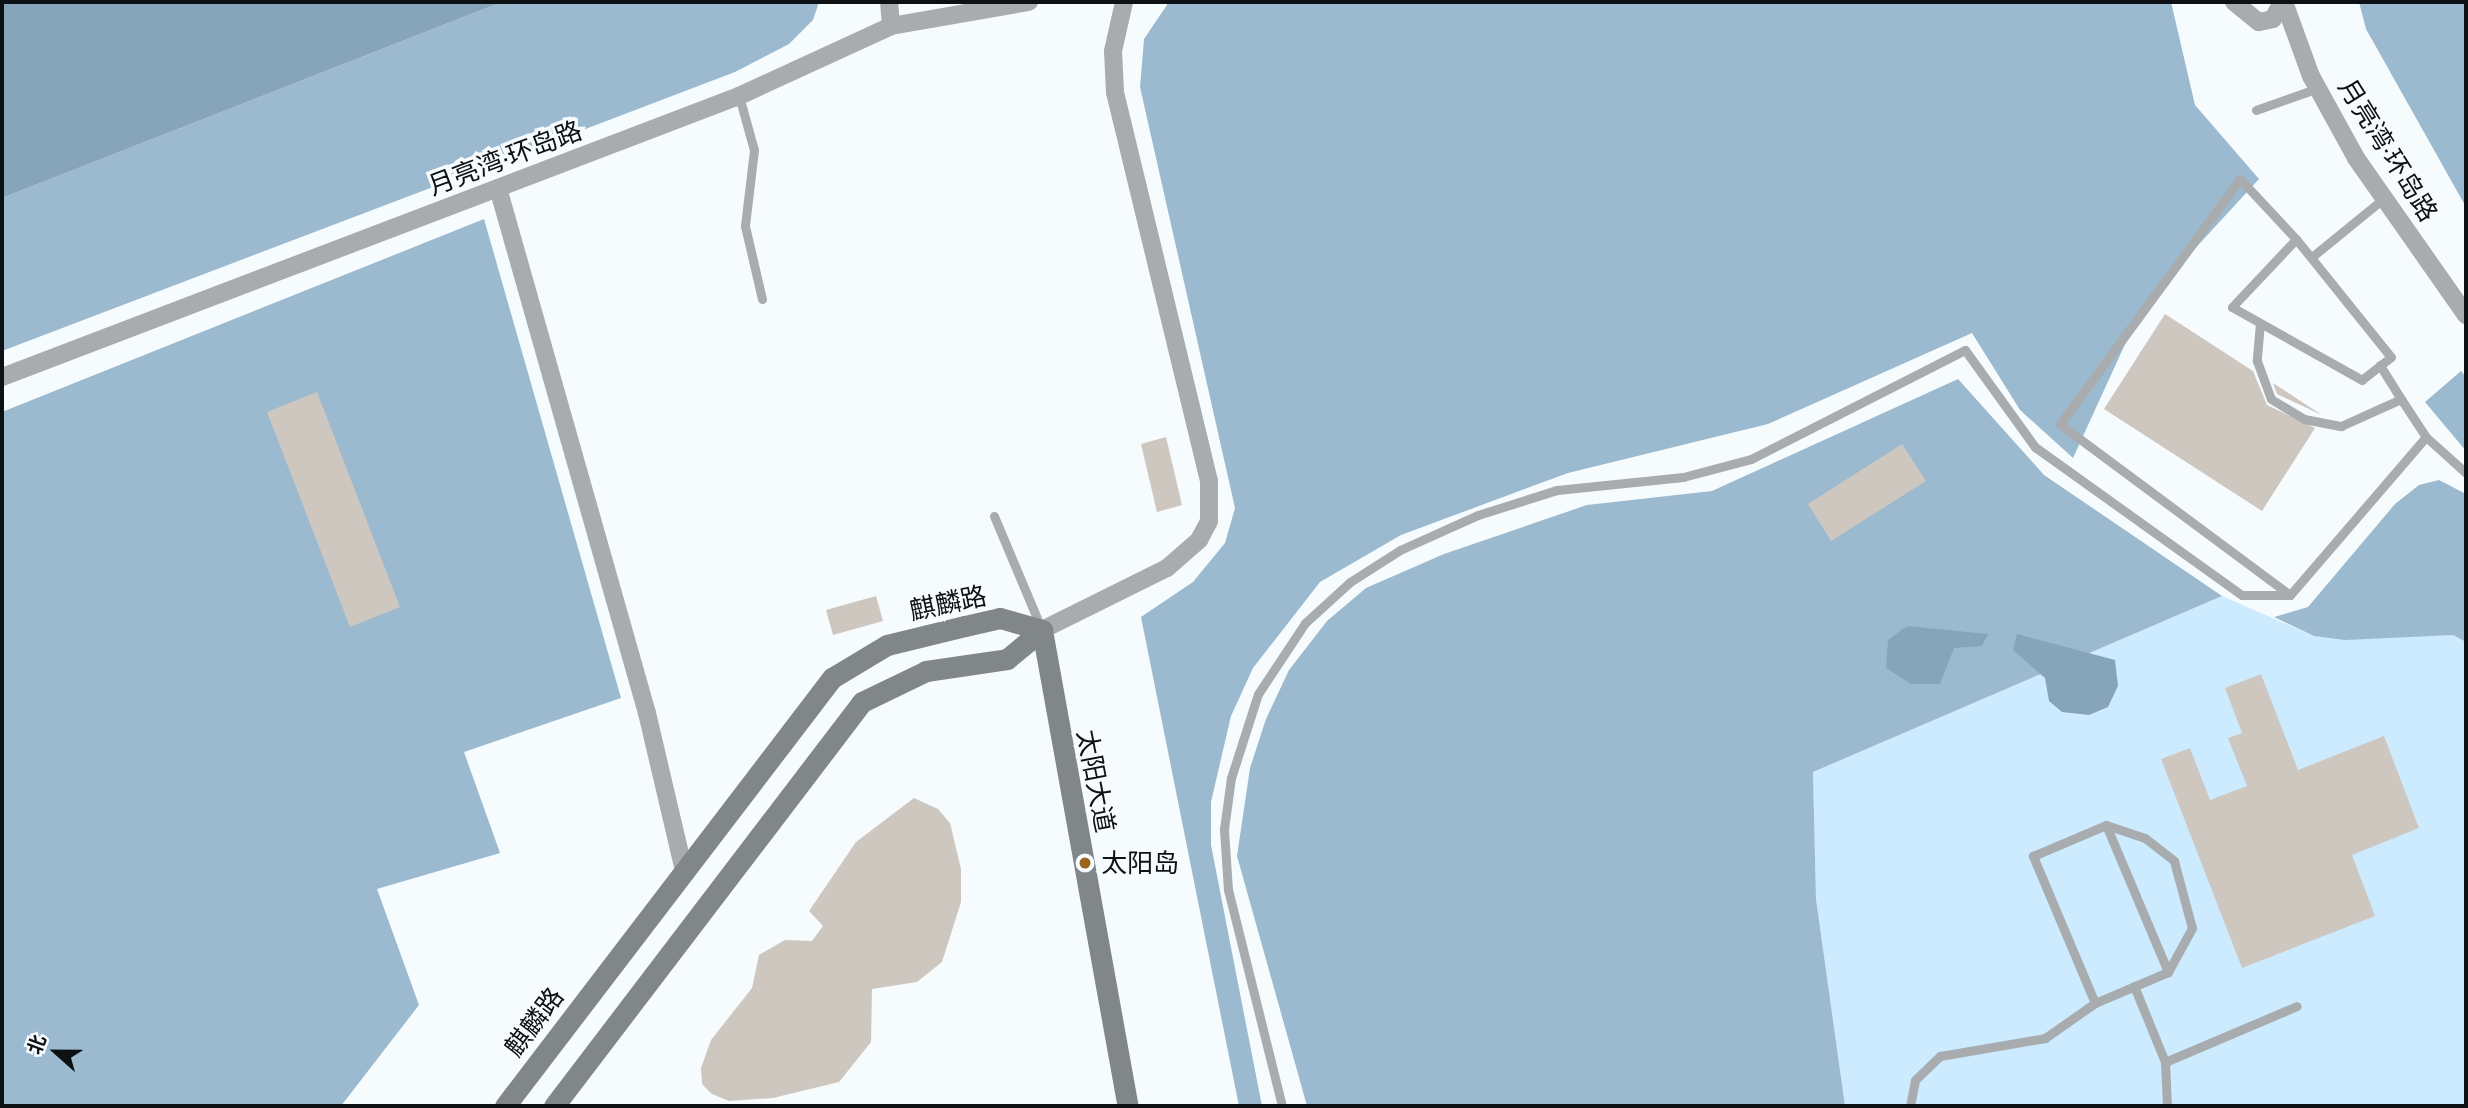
<!DOCTYPE html>
<html>
<head>
<meta charset="utf-8">
<style>
  body { margin:0 }
  #map { position:relative; width:2468px; height:1108px; overflow:hidden; background:#f6fbfe; font-family:Mulish,"Noto Sans SC",sans-serif }
  div>[style] { position:absolute }
  [style*='--x'] { left:calc(var(--x)*1px); top:calc(var(--y)*1px); width:calc(var(--w)*1px); rotate:calc(var(--a)*1deg) }
  .green>* { inset:0; background:#cdebff }
  .forest>* { inset:0; background:#9bbacf }
  .water>* { inset:0; background:#87a5ba }
  .building>* { inset:0; background:#cdc7c0 }
  .lane>* { height:9px; margin:-4.5px; padding:0 4.5px; transform-origin:4.5px; border-radius:4.5px; background:#a8acae }
  .street>* { height:18px; margin:-9px; padding:0 9px; transform-origin:9px; border-radius:9px; background:#a8acae }
  .secondary>* { height:21px; margin:-10.5px; padding:0 10.5px; transform-origin:10.5px; border-radius:10.5px; background:#818689 }
  .dots>* { width:19px; height:19px; translate:-50% -50%; box-sizing:border-box; border:4px solid #f6fbfe; border-radius:50% }
  span { translate:-50% -50%; white-space:nowrap; text-align:center; line-height:1.15; -webkit-text-stroke:7px #f6fbfe; paint-order:stroke }
  .street-label { font-size:26px; color:#0e1113 }
  .poi-label { font-size:26px; color:#0e1113 }
  .left { translate:0 -50%; text-align:left }
  .frame { position:absolute; inset:0; border:4px solid #0e1113; pointer-events:none }
  .north { position:absolute; left:21px; top:1017px; width:70px; height:70px; -webkit-text-stroke:5px #f6fbfe; paint-order:stroke; rotate:291deg; font-size:19px; font-weight:700; line-height:28px; text-align:center; color:#0e1113 }
  .north::after { content:''; display:block; margin:auto; width:24px; height:32px; background:#0e1113; clip-path:polygon(50% 0,100% 100%,50% 72%,0 100%) }
</style>
</head>
<body>
<div id="map">
  <div class="green">
    <i style="clip-path:polygon(2222px 596px,2314px 636px,2453px 635px,2466px 642px,2466px 1106px,1845px 1106px,1816px 899px,1813px 772px)"></i>
  </div>
  <div class="forest">
    <i style="clip-path:polygon(502px 2px,819px 2px,813px 20px,789px 44px,735px 72px,2px 351px,2px 198px)"></i>
    <i style="clip-path:polygon(1169px 2px,2171px 2px,2195px 105px,2259px 179px,2143px 305px,2073px 458px,2020px 410px,1972px 333px,1768px 424px,1568px 473px,1401px 535px,1320px 582px,1253px 668px,1231px 716px,1211px 802px,1211px 845px,1262px 1106px,1239px 1106px,1141px 617px,1193px 582px,1225px 543px,1235px 508px,1140px 87px,1144px 39px)"></i>
    <i style="clip-path:polygon(2359px 2px,2466px 2px,2466px 207px,2366px 29px)"></i>
    <i style="clip-path:polygon(484px 219px,621px 698px,464px 752px,500px 853px,377px 889px,419px 1005px,341px 1106px,2px 1106px,2px 412px)"></i>
    <i style="clip-path:polygon(2461px 371px,2466px 377px,2466px 451px,2425px 402px)"></i>
    <i style="clip-path:polygon(1958px 379px,2044px 475px,2222px 596px,1813px 772px,1816px 899px,1845px 1106px,1307px 1106px,1237px 856px,1250px 768px,1266px 719px,1289px 670px,1327px 621px,1366px 588px,1444px 554px,1587px 505px,1712px 491px)"></i>
    <i style="clip-path:polygon(2439px 480px,2466px 494px,2466px 642px,2453px 635px,2345px 640px,2314px 636px,2274px 617px,2308px 607px,2395px 504px,2419px 485px)"></i>
  </div>
  <div class="water">
    <i style="clip-path:polygon(2px 2px,502px 2px,2px 198px)"></i>
    <i style="clip-path:polygon(1907px 626px,1988px 634px,1982px 646px,1954px 648px,1940px 684px,1911px 684px,1886px 668px,1888px 640px)"></i>
    <i style="clip-path:polygon(2017px 634px,2115px 660px,2118px 686px,2108px 707px,2089px 715px,2062px 712px,2049px 701px,2045px 678px,2013px 650px)"></i>
  </div>
  <div class="building">
    <i style="clip-path:polygon(2165px 314px,2253px 371px,2267px 405px,2315px 428px,2262px 511px,2104px 409px)"></i>
    <i style="clip-path:polygon(2273px 383px,2322px 415px,2277px 394px)"></i>
    <i style="clip-path:polygon(317px 392px,400px 607px,350px 627px,267px 412px)"></i>
    <i style="clip-path:polygon(1166px 437px,1182px 505px,1157px 512px,1141px 444px)"></i>
    <i style="clip-path:polygon(1902px 444px,1926px 481px,1831px 541px,1808px 504px)"></i>
    <i style="clip-path:polygon(876px 596px,883px 621px,833px 635px,826px 610px)"></i>
    <i style="clip-path:polygon(2261px 674px,2298px 770px,2384px 736px,2419px 828px,2352px 855px,2375px 916px,2242px 968px,2161px 759px,2190px 748px,2210px 800px,2247px 786px,2228px 738px,2242px 733px,2225px 688px)"></i>
    <i style="clip-path:polygon(914px 798px,938px 809px,950px 823px,961px 869px,961px 902px,942px 962px,917px 982px,872px 989px,871px 1042px,839px 1082px,773px 1098px,729px 1101px,712px 1094px,702px 1084px,701px 1068px,711px 1040px,752px 988px,759px 955px,785px 940px,812px 941px,823px 926px,809px 911px,856px 842px)"></i>
  </div>
  <div class="lane">
    <i style="--x:739;--y:96;--w:56;--a:74.5"></i>
    <i style="--x:754;--y:150;--w:77;--a:96.8"></i>
    <i style="--x:745;--y:226;--w:75;--a:76.9"></i>
    <i style="--x:2256;--y:110;--w:66;--a:-19.5"></i>
    <i style="--x:2296;--y:239;--w:151;--a:51.2"></i>
    <i style="--x:2391;--y:357;--w:37;--a:142"></i>
    <i style="--x:2362;--y:380;--w:149;--a:-150.7"></i>
    <i style="--x:2232;--y:307;--w:93;--a:-46.7"></i>
    <i style="--x:2313;--y:256;--w:90;--a:-39.2"></i>
    <i style="--x:2260;--y:323;--w:38;--a:95"></i>
    <i style="--x:2257;--y:361;--w:40;--a:69.8"></i>
    <i style="--x:2271;--y:399;--w:39;--a:31"></i>
    <i style="--x:2304;--y:419;--w:38;--a:11"></i>
    <i style="--x:2341;--y:426;--w:66;--a:-24.2"></i>
    <i style="--x:2401;--y:399;--w:40;--a:-122"></i>
    <i style="--x:2401;--y:399;--w:45;--a:56.7"></i>
    <i style="--x:994;--y:516;--w:121;--a:67.2"></i>
    <i style="--x:2290;--y:595;--w:287;--a:-143.4"></i>
    <i style="--x:2060;--y:424;--w:304;--a:-53.7"></i>
    <i style="--x:2240;--y:179;--w:82;--a:47"></i>
    <i style="--x:2106;--y:825;--w:160;--a:67.1"></i>
    <i style="--x:2168;--y:972;--w:79;--a:157"></i>
    <i style="--x:2095;--y:1003;--w:160;--a:-112.9"></i>
    <i style="--x:2033;--y:856;--w:79;--a:-23"></i>
    <i style="--x:2106;--y:825;--w:41;--a:18.4"></i>
    <i style="--x:2145;--y:838;--w:37;--a:38"></i>
    <i style="--x:2174;--y:861;--w:69;--a:75"></i>
    <i style="--x:2192;--y:928;--w:50;--a:118.6"></i>
    <i style="--x:2134;--y:986;--w:82;--a:67.8"></i>
    <i style="--x:2165;--y:1062;--w:44;--a:87.4"></i>
    <i style="--x:2165;--y:1062;--w:143;--a:-23"></i>
    <i style="--x:1282;--y:1106;--w:223;--a:-104"></i>
    <i style="--x:1228;--y:890;--w:61;--a:-93.8"></i>
    <i style="--x:1224;--y:829;--w:51;--a:-82.2"></i>
    <i style="--x:1231;--y:778;--w:88;--a:-72.2"></i>
    <i style="--x:1258;--y:694;--w:85;--a:-56.5"></i>
    <i style="--x:1305;--y:623;--w:61;--a:-42.3"></i>
    <i style="--x:1350;--y:582;--w:59;--a:-32.6"></i>
    <i style="--x:1400;--y:550;--w:85;--a:-24.2"></i>
    <i style="--x:1478;--y:515;--w:83;--a:-17.6"></i>
    <i style="--x:1557;--y:490;--w:127;--a:-5.9"></i>
    <i style="--x:1683;--y:477;--w:70;--a:-14.8"></i>
    <i style="--x:1751;--y:459;--w:240;--a:-27"></i>
    <i style="--x:1965;--y:350;--w:120;--a:54.2"></i>
    <i style="--x:2035;--y:447;--w:254;--a:35.6"></i>
    <i style="--x:2242;--y:595;--w:48;--a:0"></i>
    <i style="--x:2290;--y:595;--w:208;--a:-49.3"></i>
    <i style="--x:2426;--y:437;--w:54;--a:42"></i>
    <i style="--x:1910;--y:1106;--w:26;--a:-79"></i>
    <i style="--x:1915;--y:1080;--w:35;--a:-44"></i>
    <i style="--x:1940;--y:1056;--w:107;--a:-9.7"></i>
    <i style="--x:2045;--y:1038;--w:61;--a:-35"></i>
  </div>
  <div class="street">
    <i style="--x:889;--y:2;--w:24;--a:85"></i>
    <i style="--x:2234;--y:2;--w:32;--a:39"></i>
    <i style="--x:2259;--y:22;--w:14;--a:-12"></i>
    <i style="--x:2273;--y:19;--w:19;--a:-62"></i>
    <i style="--x:2284;--y:2;--w:79;--a:70"></i>
    <i style="--x:2311;--y:76;--w:94;--a:61.2"></i>
    <i style="--x:2356;--y:158;--w:192;--a:55"></i>
    <i style="--x:498;--y:188;--w:546;--a:74.16"></i>
    <i style="--x:647;--y:713;--w:162;--a:76.8"></i>
    <i style="--x:2;--y:377;--w:789;--a:-20.87"></i>
    <i style="--x:739;--y:96;--w:167;--a:-24.7"></i>
    <i style="--x:891;--y:26;--w:140;--a:-9.9"></i>
    <i style="--x:1042;--y:630;--w:140;--a:-26.4"></i>
    <i style="--x:1167;--y:568;--w:43;--a:-41.2"></i>
    <i style="--x:1199;--y:540;--w:21;--a:-62"></i>
    <i style="--x:1209;--y:521;--w:40;--a:-90"></i>
    <i style="--x:1209;--y:481;--w:400;--a:-103.6"></i>
    <i style="--x:1115;--y:92;--w:41;--a:-92.8"></i>
    <i style="--x:1113;--y:51;--w:50;--a:-77.3"></i>
  </div>
  <div class="secondary">
    <i style="--x:1042;--y:630;--w:484;--a:79.8"></i>
    <i style="--x:505;--y:1106;--w:539;--a:-52.62"></i>
    <i style="--x:832;--y:678;--w:64;--a:-31"></i>
    <i style="--x:887;--y:645;--w:80;--a:-13.7"></i>
    <i style="--x:965;--y:626;--w:36;--a:-13"></i>
    <i style="--x:1000;--y:618;--w:44;--a:15.9"></i>
    <i style="--x:554;--y:1106;--w:508;--a:-52.68"></i>
    <i style="--x:862;--y:702;--w:71;--a:-25.8"></i>
    <i style="--x:926;--y:671;--w:82;--a:-8.4"></i>
    <i style="--x:1007;--y:659;--w:45;--a:-39.6"></i>
  </div>
  <div class="dots">
    <i style="left:1085px;top:863px;background:#99641c"></i>
  </div>
  <div class="street-label">
    <span style="left:2388px;top:150px;rotate:58deg">月亮湾·环岛路</span>
    <span style="left:505px;top:158px;rotate:-21deg">月亮湾·环岛路</span>
    <span style="left:948px;top:603px;rotate:-12deg">麒麟路</span>
    <span style="left:1096px;top:781px;rotate:79deg">太阳大道</span>
    <span style="left:534px;top:1022px;rotate:-53deg">麒麟路</span>
  </div>
  <div class="poi-label">
    <span class="left" style="left:1101px;top:863px">太阳岛</span>
  </div>
  <div class="frame"></div>
  <div class="north">北</div>
</div>
</body>
</html>
